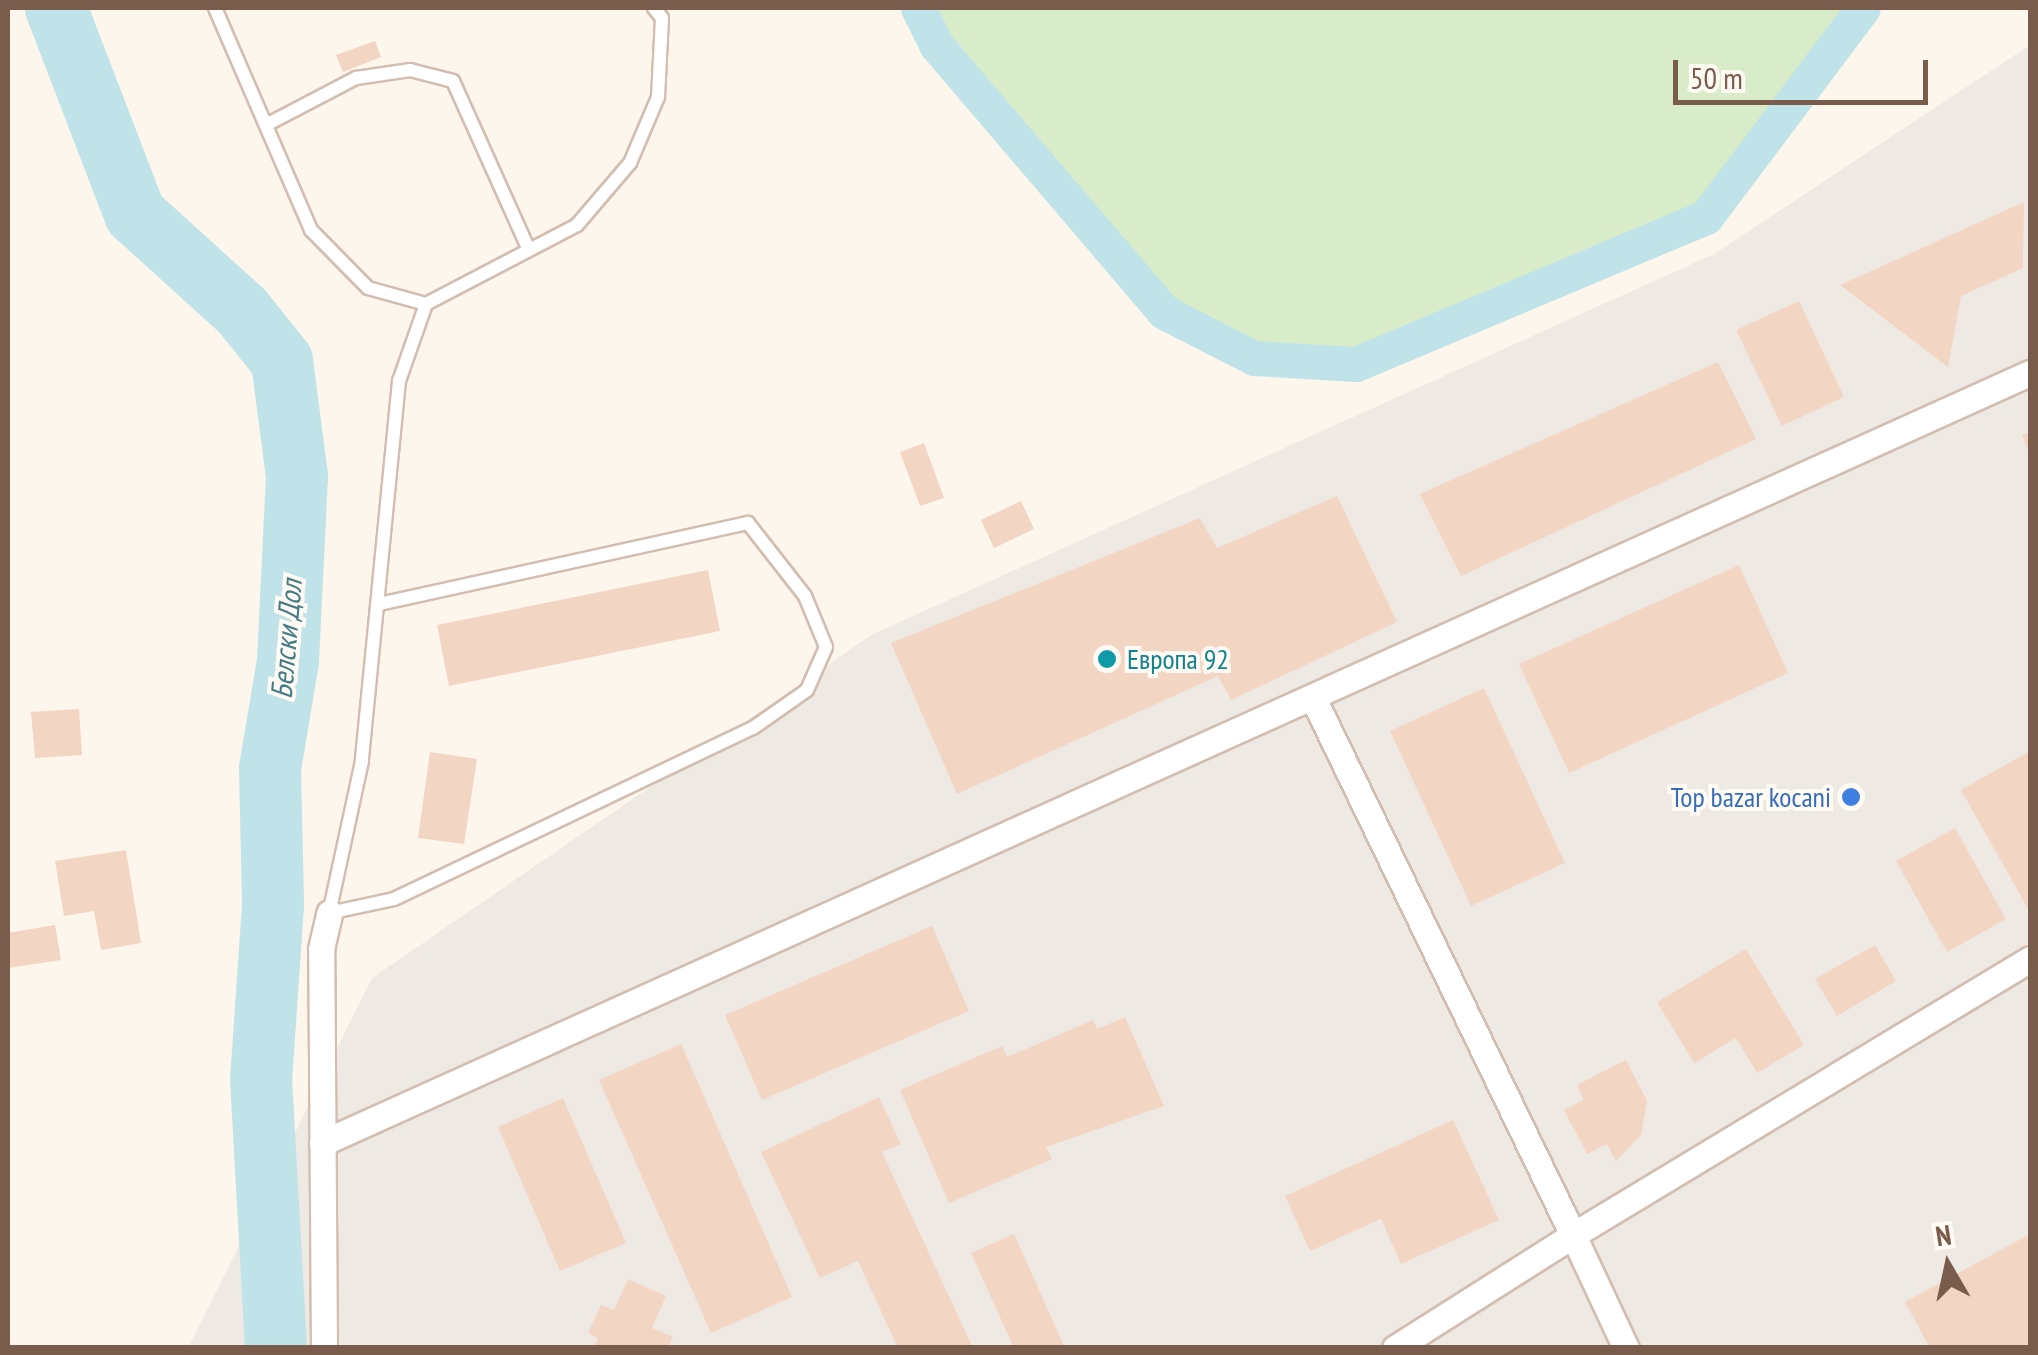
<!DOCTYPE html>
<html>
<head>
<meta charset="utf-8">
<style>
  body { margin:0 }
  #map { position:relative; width:2038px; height:1355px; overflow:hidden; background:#fdf6ec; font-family:"PT Sans Narrow",sans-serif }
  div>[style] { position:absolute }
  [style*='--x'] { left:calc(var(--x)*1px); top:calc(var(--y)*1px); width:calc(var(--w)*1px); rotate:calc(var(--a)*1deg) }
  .industrial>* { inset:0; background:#efe9e4 }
  .green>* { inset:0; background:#d8ecc9 }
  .canal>* { height:35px; margin:-17.5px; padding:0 17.5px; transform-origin:17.5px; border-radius:17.5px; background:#bfe3e8 }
  .river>* { height:62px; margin:-31px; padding:0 31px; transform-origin:31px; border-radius:31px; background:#bfe3e8 }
  .building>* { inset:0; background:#f3d5c3 }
  .roads { filter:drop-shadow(2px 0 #d1beb0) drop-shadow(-2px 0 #d1beb0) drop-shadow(0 2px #d1beb0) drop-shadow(0 -2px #d1beb0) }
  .service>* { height:12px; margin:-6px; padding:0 6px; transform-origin:6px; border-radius:6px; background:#fff }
  .minor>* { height:25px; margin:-12.5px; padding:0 12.5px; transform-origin:12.5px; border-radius:12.5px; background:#fff }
  .dots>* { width:28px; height:28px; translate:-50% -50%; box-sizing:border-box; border:5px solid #fffaf3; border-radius:50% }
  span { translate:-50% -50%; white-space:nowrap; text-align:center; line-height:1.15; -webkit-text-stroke:8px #fffaf3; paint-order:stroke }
  .culture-label { font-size:28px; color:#0d838f }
  .left { translate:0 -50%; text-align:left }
  .shop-label { font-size:28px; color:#366cbe }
  .right { translate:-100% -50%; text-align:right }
  .water-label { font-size:30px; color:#437c86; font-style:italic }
  .frame { position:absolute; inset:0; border:10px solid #7a5c4d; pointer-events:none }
  .north { position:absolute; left:1898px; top:1215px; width:100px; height:100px; -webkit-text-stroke:8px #fffaf3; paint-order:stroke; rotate:351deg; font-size:28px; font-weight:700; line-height:40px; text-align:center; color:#7a5c4d }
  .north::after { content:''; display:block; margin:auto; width:35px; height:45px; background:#7a5c4d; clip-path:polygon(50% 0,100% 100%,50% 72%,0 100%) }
  .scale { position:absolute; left:1673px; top:60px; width:255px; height:45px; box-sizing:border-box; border:5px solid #7a5c4d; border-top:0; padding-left:12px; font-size:30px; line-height:35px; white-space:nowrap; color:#7a5c4d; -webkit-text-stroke:8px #fffaf3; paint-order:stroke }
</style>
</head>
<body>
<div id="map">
  <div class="industrial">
    <i style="clip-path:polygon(2030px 45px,2030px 1347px,188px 1348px,372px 978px,873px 634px,1714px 254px)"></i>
  </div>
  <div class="green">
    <i style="clip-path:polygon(918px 8px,1863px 8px,1706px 217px,1356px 364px,1254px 358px,1164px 312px,937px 46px)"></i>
  </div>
  <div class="canal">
    <i style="--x:918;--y:8;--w:42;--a:63.4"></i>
    <i style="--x:937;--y:46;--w:350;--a:49.5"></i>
    <i style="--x:1164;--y:312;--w:101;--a:27.1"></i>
    <i style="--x:1254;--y:358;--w:102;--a:3.4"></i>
    <i style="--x:1356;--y:364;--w:380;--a:-22.8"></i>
    <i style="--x:1706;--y:217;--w:261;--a:-53.1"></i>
  </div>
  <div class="river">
    <i style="--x:56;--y:8;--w:221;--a:69"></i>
    <i style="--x:135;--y:214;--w:144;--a:42.2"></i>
    <i style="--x:242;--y:311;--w:64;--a:51.3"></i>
    <i style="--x:282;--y:361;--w:116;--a:82.6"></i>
    <i style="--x:297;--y:476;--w:185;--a:92.8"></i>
    <i style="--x:288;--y:661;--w:109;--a:99.5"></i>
    <i style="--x:270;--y:769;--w:136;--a:88.7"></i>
    <i style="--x:273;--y:905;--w:174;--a:93.9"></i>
    <i style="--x:261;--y:1079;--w:269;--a:86.8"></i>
  </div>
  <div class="building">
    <i style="clip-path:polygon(375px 41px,381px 57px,343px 72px,336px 55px)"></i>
    <i style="clip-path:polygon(2024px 202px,2023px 268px,1961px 296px,1948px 367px,1840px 285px)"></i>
    <i style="clip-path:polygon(1799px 301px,1844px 397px,1782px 426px,1736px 330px)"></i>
    <i style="clip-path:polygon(1718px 362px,1756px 439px,1461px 576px,1420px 494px)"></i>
    <i style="clip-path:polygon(2030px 432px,2030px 456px,2022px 435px)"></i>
    <i style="clip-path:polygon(924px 443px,944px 498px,920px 506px,900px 452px)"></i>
    <i style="clip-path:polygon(1337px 496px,1397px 622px,1231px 700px,1218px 676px,957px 794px,891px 643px,1200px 518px,1217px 548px)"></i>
    <i style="clip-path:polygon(1021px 501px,1034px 529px,994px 548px,981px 520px)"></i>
    <i style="clip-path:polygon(1739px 565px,1788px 673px,1569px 773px,1519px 664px)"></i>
    <i style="clip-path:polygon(708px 570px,720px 631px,449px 686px,437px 625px)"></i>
    <i style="clip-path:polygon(1484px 688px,1565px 863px,1471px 906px,1390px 731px)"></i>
    <i style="clip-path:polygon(79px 709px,82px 755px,35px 758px,31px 712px)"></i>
    <i style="clip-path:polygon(2030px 751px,2030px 905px,2027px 907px,1961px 790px)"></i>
    <i style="clip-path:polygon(430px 752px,477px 759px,464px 844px,418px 838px)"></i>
    <i style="clip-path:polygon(1955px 828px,2006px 919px,1947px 952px,1896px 861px)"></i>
    <i style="clip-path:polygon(126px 850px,141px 943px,101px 950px,94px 911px,64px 916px,55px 861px)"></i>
    <i style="clip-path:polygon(55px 925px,61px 960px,8px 968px,8px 933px)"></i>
    <i style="clip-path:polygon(932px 926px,969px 1011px,762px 1100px,725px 1015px)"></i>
    <i style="clip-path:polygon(1875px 945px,1896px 981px,1837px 1016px,1815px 979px)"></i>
    <i style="clip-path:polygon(1746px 949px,1804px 1045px,1757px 1073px,1736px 1038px,1694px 1063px,1657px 1002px)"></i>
    <i style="clip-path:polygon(1125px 1017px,1164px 1106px,1046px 1147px,1052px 1159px,949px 1203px,900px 1090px,1002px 1046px,1007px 1057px,1093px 1020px,1097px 1029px)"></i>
    <i style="clip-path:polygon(681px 1044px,792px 1297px,711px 1333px,599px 1080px)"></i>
    <i style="clip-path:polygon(1626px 1060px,1647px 1101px,1641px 1135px,1616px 1161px,1607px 1144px,1587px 1154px,1564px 1110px,1584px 1100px,1577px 1085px)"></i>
    <i style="clip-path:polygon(879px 1097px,901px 1144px,882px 1152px,973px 1348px,898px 1348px,858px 1261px,820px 1278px,761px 1152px)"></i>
    <i style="clip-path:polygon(563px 1098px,626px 1243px,560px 1271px,498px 1127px)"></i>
    <i style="clip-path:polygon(1453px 1120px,1499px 1220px,1401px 1264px,1381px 1219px,1310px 1251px,1285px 1196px)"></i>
    <i style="clip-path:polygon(1014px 1234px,1065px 1348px,1014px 1348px,971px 1253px)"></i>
    <i style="clip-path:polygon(2030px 1234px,2030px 1348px,1930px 1348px,1905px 1302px)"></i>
    <i style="clip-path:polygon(628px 1279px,666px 1296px,652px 1328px,673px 1337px,668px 1348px,594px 1348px,598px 1338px,588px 1333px,601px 1305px,614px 1310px)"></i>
  </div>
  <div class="roads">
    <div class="service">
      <i style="--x:215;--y:8;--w:242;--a:66.6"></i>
      <i style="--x:311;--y:230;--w:81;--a:45.5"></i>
      <i style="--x:368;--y:288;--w:60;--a:15.4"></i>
      <i style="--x:426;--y:304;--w:82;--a:109.3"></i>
      <i style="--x:399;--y:381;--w:382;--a:95.6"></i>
      <i style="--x:362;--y:761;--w:156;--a:102.2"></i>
      <i style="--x:329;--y:913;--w:66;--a:-12.2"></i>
      <i style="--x:394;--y:899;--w:398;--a:-25.5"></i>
      <i style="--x:753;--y:728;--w:66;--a:-35.1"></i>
      <i style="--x:807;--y:690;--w:47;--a:-66.2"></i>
      <i style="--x:826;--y:647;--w:55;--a:-112.4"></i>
      <i style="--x:805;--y:596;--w:93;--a:-128"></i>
      <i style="--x:748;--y:523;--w:378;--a:167.6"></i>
      <i style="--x:266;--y:125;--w:102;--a:-27.6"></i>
      <i style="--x:356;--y:78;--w:55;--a:-8.4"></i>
      <i style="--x:410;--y:70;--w:44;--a:14.3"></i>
      <i style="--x:453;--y:81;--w:183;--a:65.8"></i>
      <i style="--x:426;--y:304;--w:170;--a:-27.6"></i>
      <i style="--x:577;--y:225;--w:82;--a:-49.5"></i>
      <i style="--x:630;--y:163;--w:72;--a:-67"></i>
      <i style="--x:658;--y:97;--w:79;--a:-87.1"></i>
      <i style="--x:662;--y:18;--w:13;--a:-129"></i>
    </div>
    <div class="minor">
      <i style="--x:1314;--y:700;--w:594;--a:64.17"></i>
      <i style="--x:1573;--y:1235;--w:534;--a:-31.13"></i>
      <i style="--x:322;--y:1143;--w:1874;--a:-24.27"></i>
      <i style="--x:324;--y:1348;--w:399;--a:-90.4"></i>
      <i style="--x:321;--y:949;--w:37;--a:-77"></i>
      <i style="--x:1395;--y:1348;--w:211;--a:-32.4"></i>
      <i style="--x:1573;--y:1235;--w:125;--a:64.9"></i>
    </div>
  </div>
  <div class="dots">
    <i style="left:1107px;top:659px;background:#0f9aa8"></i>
    <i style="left:1851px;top:797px;background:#3f7fe0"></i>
  </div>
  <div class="culture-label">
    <span class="left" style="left:1127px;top:659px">Европа 92</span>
  </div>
  <div class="shop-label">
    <span class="right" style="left:1831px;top:797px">Top bazar kocani</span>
  </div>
  <div class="water-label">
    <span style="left:286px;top:639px;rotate:-85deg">Белски Дол</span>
  </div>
  <div class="frame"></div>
  <div class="north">N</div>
  <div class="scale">50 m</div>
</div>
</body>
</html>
